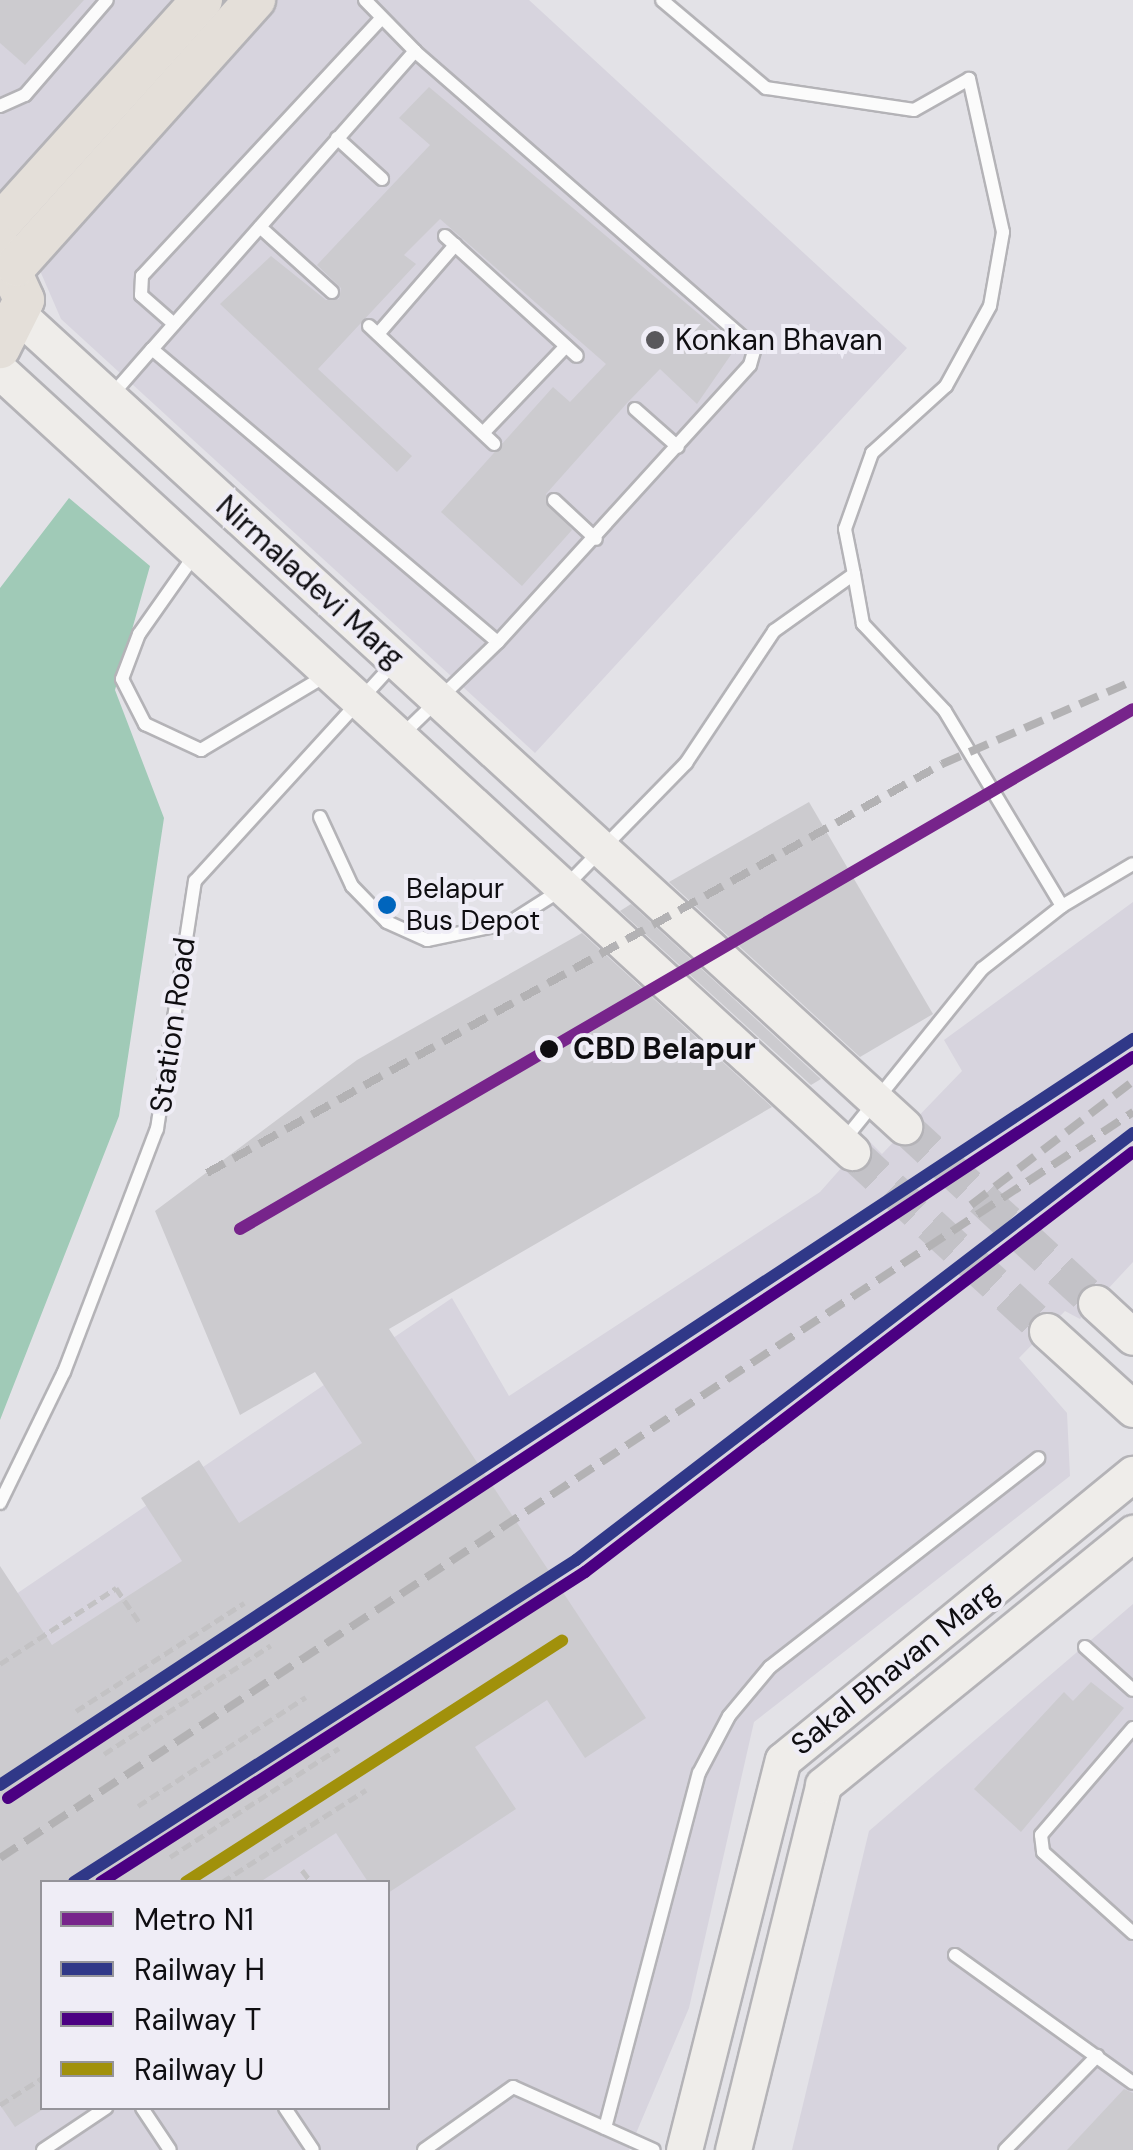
<!DOCTYPE html>
<html>
<head>
<meta charset="utf-8">
<style>
  body { margin:0 }
  #map { position:relative; width:1133px; height:2150px; overflow:hidden; background:#e3e2e7; font-family:"DM Sans",sans-serif }
  div>[style] { position:absolute }
  [style*='--x'] { left:calc(var(--x)*1px); top:calc(var(--y)*1px); width:calc(var(--w)*1px); rotate:calc(var(--a)*1deg) }
  .built>* { inset:0; background:#d7d4de }
  .forest>* { inset:0; background:#a0cab7 }
  .building>* { inset:0; background:#cccbcf }
  .secondary-tunnel>* { height:35px; margin-top:-17.5px; transform-origin:0; background:repeating-linear-gradient(90deg,#c3c2c7 0 35px,transparent 0 53px) }
  .path>* { height:5px; margin-top:-2.5px; transform-origin:0; background:repeating-linear-gradient(90deg,#c3c2c4 0 10px,transparent 0 15px) }
  .roads { filter:drop-shadow(2px 0 #b4b3b7) drop-shadow(-2px 0 #b4b3b7) drop-shadow(0 2px #b4b3b7) drop-shadow(0 -2px #b4b3b7) }
  .lane>* { height:12px; margin:-6px; padding:0 6px; transform-origin:6px; border-radius:6px; background:#fbfbfb }
  .secondary>* { height:35px; margin:-17.5px; padding:0 17.5px; transform-origin:17.5px; border-radius:17.5px; background:#efedea }
  .primary>* { height:40px; margin:-20px; padding:0 20px; transform-origin:20px; border-radius:20px; background:#e4dfd9 }
  .rail>* { height:8px; margin-top:-4px; transform-origin:0; background:repeating-linear-gradient(90deg,#b3b2b4 0 20px,transparent 0 30px) }
  .rail-1>* { height:12px; margin:-6px; padding:0 6px; transform-origin:6px; border-radius:6px; background:#303888 }
  .rail-2>* { height:12px; margin:-6px; padding:0 6px; transform-origin:6px; border-radius:6px; background:#4b0082 }
  .rail-3>* { height:12px; margin:-6px; padding:0 6px; transform-origin:6px; border-radius:6px; background:#a1910b }
  .metro-1>* { height:12px; margin:-6px; padding:0 6px; transform-origin:6px; border-radius:6px; background:#77248b }
  .dots>* { width:28px; height:28px; translate:-50% -50%; box-sizing:border-box; border:5px solid #efedf6; border-radius:50% }
  span { translate:-50% -50%; white-space:nowrap; text-align:center; line-height:1.15; -webkit-text-stroke:8px #efedf6; paint-order:stroke }
  .bus-label { font-size:28px; color:#0f0e11 }
  .left { translate:0 -50%; text-align:left }
  .poi-label { font-size:30px; color:#0f0e11 }
  .street-label { font-size:30px; color:#0f0e11 }
  .stop-label { font-size:30px; color:#0f0e11; font-weight:700 }
  .legend { position:absolute; left:40px; top:1880px; width:350px; height:230px; box-sizing:border-box; background:#efedf6; border:2px solid #95949a; margin:0; padding:12px 18px; list-style:none; font-size:30px; color:#0f0e11 }
  .legend li { display:flex; align-items:center; gap:20px; height:50px }
  .legend b { width:50px; border:2px solid #95949a }
</style>
</head>
<body>
<div id="map">
  <div class="built">
    <i style="clip-path:polygon(0 0,529px 0,907px 348px,535px 753px,61px 319px,31px 250px,0 223px)"></i>
    <i style="clip-path:polygon(evenodd,1133px 902px,1133px 1262px,1080px 1319px,1065px 1311px,1019px 1358px,1067px 1413px,1070px 1476px,754px 1722px,689px 2008px,629px 2150px,0 2150px,0 1605px,452px 1298px,509px 1396px,820px 1192px,867px 1139px,882px 1154px,962px 1071px,944px 1040px,1133px 902px,42px 1882px,388px 1882px,388px 2108px,42px 2108px,42px 1882px)"></i>
    <i style="clip-path:polygon(1133px 1604px,1133px 2150px,792px 2150px,869px 1831px)"></i>
  </div>
  <div class="forest">
    <i style="clip-path:polygon(69px 498px,150px 566px,115px 690px,164px 818px,119px 1116px,0 1420px,0 588px)"></i>
  </div>
  <div class="building">
    <i style="clip-path:polygon(0 0,84px 0,25px 65px,0 43px)"></i>
    <i style="clip-path:polygon(429px 87px,737px 346px,697px 404px,660px 369px,628px 402px,546px 494px,572px 530px,522px 586px,441px 512px,553px 387px,570px 402px,606px 364px,440px 219px,404px 255px,416px 264px,318px 369px,412px 456px,397px 472px,220px 304px,271px 256px,326px 300px,339px 299px,341px 288px,317px 265px,430px 145px,399px 118px)"></i>
    <i style="clip-path:polygon(809px 802px,933px 1014px,860px 1057px,669px 882px)"></i>
    <i style="clip-path:polygon(631px 904px,821px 1079px,811px 1085px,620px 911px)"></i>
    <i style="clip-path:polygon(582px 933px,772px 1107px,389px 1329px,646px 1718px,585px 1758px,547px 1700px,475px 1747px,516px 1809px,388px 1893px,388px 1882px,368px 1882px,336px 1833px,260px 1882px,42px 1882px,42px 2110px,15px 2127px,0 2105px,0 1566px,52px 1645px,182px 1561px,141px 1498px,199px 1460px,239px 1523px,362px 1443px,315px 1372px,240px 1415px,155px 1211px,357px 1060px)"></i>
    <i style="clip-path:polygon(1091px 1682px,1124px 1708px,1021px 1832px,974px 1789px,1064px 1692px,1073px 1701px)"></i>
    <i style="clip-path:polygon(1124px 2089px,1133px 2093px,1133px 2150px,1067px 2150px)"></i>
  </div>
  <div class="secondary-tunnel">
    <i style="--x:904;--y:1126;--w:261;--a:42.7"></i>
    <i style="--x:852;--y:1152;--w:265;--a:42.6"></i>
  </div>
  <div class="path">
    <i style="--x:0;--y:1664;--w:139;--a:-33.2"></i>
    <i style="--x:116;--y:1588;--w:41;--a:55.9"></i>
    <i style="--x:76;--y:1711;--w:200;--a:-32.7"></i>
    <i style="--x:104;--y:1754;--w:199;--a:-33.1"></i>
    <i style="--x:138;--y:1806;--w:200;--a:-33"></i>
    <i style="--x:170;--y:1857;--w:201;--a:-32.8"></i>
    <i style="--x:302;--y:1870;--w:15;--a:53"></i>
    <i style="--x:222;--y:1882;--w:171;--a:-32.6"></i>
    <i style="--x:0;--y:2105;--w:50;--a:-32.7"></i>
  </div>
  <div class="roads">
    <div class="lane">
      <i style="--x:365;--y:0;--w:71;--a:45.6"></i>
      <i style="--x:415;--y:51;--w:397;--a:131.4"></i>
      <i style="--x:152;--y:349;--w:453;--a:40.3"></i>
      <i style="--x:498;--y:642;--w:374;--a:-47.7"></i>
      <i style="--x:750;--y:365;--w:18;--a:-74"></i>
      <i style="--x:755;--y:348;--w:451;--a:-138.9"></i>
      <i style="--x:0;--y:106;--w:27;--a:-24"></i>
      <i style="--x:25;--y:95;--w:125;--a:-49.2"></i>
      <i style="--x:337;--y:138;--w:61;--a:42.3"></i>
      <i style="--x:260;--y:227;--w:97;--a:42.1"></i>
      <i style="--x:445;--y:236;--w:178;--a:42.3"></i>
      <i style="--x:174;--y:324;--w:44;--a:-138.7"></i>
      <i style="--x:141;--y:295;--w:19;--a:-87"></i>
      <i style="--x:142;--y:276;--w:352;--a:-47.1"></i>
      <i style="--x:369;--y:326;--w:172;--a:43.3"></i>
      <i style="--x:378;--y:334;--w:118;--a:-49.1"></i>
      <i style="--x:111;--y:396;--w:62;--a:-48.9"></i>
      <i style="--x:635;--y:409;--w:57;--a:41.5"></i>
      <i style="--x:483;--y:433;--w:120;--a:-46.3"></i>
      <i style="--x:554;--y:500;--w:57;--a:42.9"></i>
      <i style="--x:196;--y:553;--w:99;--a:125.1"></i>
      <i style="--x:139;--y:634;--w:48;--a:110.7"></i>
      <i style="--x:122;--y:679;--w:51;--a:62.9"></i>
      <i style="--x:145;--y:724;--w:62;--a:24.9"></i>
      <i style="--x:201;--y:750;--w:144;--a:-30.8"></i>
      <i style="--x:403;--y:734;--w:132;--a:-44.1"></i>
      <i style="--x:320;--y:817;--w:76;--a:65.1"></i>
      <i style="--x:352;--y:886;--w:50;--a:45.8"></i>
      <i style="--x:387;--y:922;--w:44;--a:24.2"></i>
      <i style="--x:427;--y:940;--w:84;--a:-11.7"></i>
      <i style="--x:509;--y:923;--w:65;--a:-32.5"></i>
      <i style="--x:564;--y:888;--w:175;--a:-45.7"></i>
      <i style="--x:686;--y:763;--w:159;--a:-56.3"></i>
      <i style="--x:774;--y:631;--w:98;--a:-35.5"></i>
      <i style="--x:854;--y:574;--w:46;--a:-101.3"></i>
      <i style="--x:845;--y:529;--w:81;--a:-70.4"></i>
      <i style="--x:872;--y:453;--w:100;--a:-42.2"></i>
      <i style="--x:946;--y:386;--w:91;--a:-61.2"></i>
      <i style="--x:990;--y:306;--w:75;--a:-80"></i>
      <i style="--x:1003;--y:232;--w:157;--a:-102.5"></i>
      <i style="--x:969;--y:79;--w:63;--a:150.6"></i>
      <i style="--x:914;--y:110;--w:150;--a:-171.5"></i>
      <i style="--x:766;--y:88;--w:136;--a:-139.8"></i>
      <i style="--x:1062;--y:906;--w:82;--a:-30.6"></i>
      <i style="--x:844;--y:1140;--w:220;--a:-51.1"></i>
      <i style="--x:982;--y:969;--w:102;--a:-38.2"></i>
      <i style="--x:1062;--y:906;--w:227;--a:-121"></i>
      <i style="--x:945;--y:711;--w:120;--a:-133.3"></i>
      <i style="--x:863;--y:624;--w:51;--a:-100.2"></i>
      <i style="--x:0;--y:1503;--w:146;--a:-64"></i>
      <i style="--x:64;--y:1372;--w:260;--a:-69.1"></i>
      <i style="--x:157;--y:1129;--w:251;--a:-81.3"></i>
      <i style="--x:195;--y:881;--w:295;--a:-47.6"></i>
      <i style="--x:1085;--y:1647;--w:64;--a:41.9"></i>
      <i style="--x:1133;--y:1728;--w:141;--a:130.7"></i>
      <i style="--x:1041;--y:1835;--w:17;--a:83"></i>
      <i style="--x:1043;--y:1852;--w:121;--a:42"></i>
      <i style="--x:955;--y:1955;--w:219;--a:35.7"></i>
      <i style="--x:142;--y:2108;--w:50;--a:56.3"></i>
      <i style="--x:285;--y:2108;--w:50;--a:56.3"></i>
      <i style="--x:605;--y:2128;--w:367;--a:-75.2"></i>
      <i style="--x:699;--y:1773;--w:64;--a:-62.2"></i>
      <i style="--x:729;--y:1716;--w:64;--a:-50.1"></i>
      <i style="--x:770;--y:1667;--w:340;--a:-37.9"></i>
      <i style="--x:43;--y:2150;--w:76;--a:-33.7"></i>
      <i style="--x:424;--y:2150;--w:109;--a:-35.3"></i>
      <i style="--x:513;--y:2087;--w:154;--a:24.1"></i>
      <i style="--x:1005;--y:2150;--w:132;--a:-45.6"></i>
    </div>
    <div class="secondary">
      <i style="--x:21;--y:317;--w:1198;--a:42.5"></i>
      <i style="--x:0;--y:371;--w:1156;--a:42.51"></i>
      <i style="--x:1096;--y:1303;--w:50;--a:42.6"></i>
      <i style="--x:1047;--y:1331;--w:116;--a:42.2"></i>
      <i style="--x:684;--y:2150;--w:402;--a:-75.8"></i>
      <i style="--x:783;--y:1760;--w:452;--a:-39.3"></i>
      <i style="--x:733;--y:2150;--w:376;--a:-76.1"></i>
      <i style="--x:823;--y:1785;--w:400;--a:-39.1"></i>
    </div>
    <div class="primary">
      <i style="--x:0;--y:224;--w:302;--a:-48"></i>
      <i style="--x:0;--y:247;--w:58;--a:65.6"></i>
      <i style="--x:24;--y:300;--w:54;--a:116.6"></i>
      <i style="--x:16;--y:266;--w:358;--a:-48.1"></i>
    </div>
  </div>
  <div class="rail">
    <i style="--x:207;--y:1173;--w:841;--a:-29.09"></i>
    <i style="--x:942;--y:764;--w:208;--a:-23.5"></i>
    <i style="--x:971;--y:1205;--w:204;--a:-37.4"></i>
    <i style="--x:0;--y:1858;--w:1357;--a:-33.36"></i>
  </div>
  <div class="rail-1">
    <i style="--x:0;--y:1785;--w:1357;--a:-33.36"></i>
    <i style="--x:74;--y:1882;--w:596;--a:-32.68"></i>
    <i style="--x:576;--y:1560;--w:702;--a:-37.47"></i>
  </div>
  <div class="rail-2">
    <i style="--x:8;--y:1798;--w:1347;--a:-33.37"></i>
    <i style="--x:101;--y:1882;--w:575;--a:-32.64"></i>
    <i style="--x:585;--y:1572;--w:690;--a:-37.47"></i>
  </div>
  <div class="rail-3">
    <i style="--x:186;--y:1882;--w:447;--a:-32.7"></i>
  </div>
  <div class="metro-1">
    <i style="--x:240;--y:1229;--w:1033;--a:-30.21"></i>
  </div>
  <div class="dots">
    <i style="left:655px;top:340px;background:#59585c"></i>
    <i style="left:387px;top:905px;background:#0065bd"></i>
    <i style="left:549px;top:1049px;background:#0f0e11"></i>
  </div>
  <div class="bus-label">
    <span class="left" style="left:406px;top:905px">Belapur<br>Bus Depot</span>
  </div>
  <div class="poi-label">
    <span class="left" style="left:675px;top:340px">Konkan Bhavan</span>
  </div>
  <div class="street-label">
    <span style="left:310px;top:582px;rotate:42deg">Nirmaladevi Marg</span>
    <span style="left:173px;top:1025px;rotate:-82deg">Station Road</span>
    <span style="left:895px;top:1668px;rotate:-39deg">Sakal Bhavan Marg</span>
  </div>
  <div class="stop-label">
    <span class="left" style="left:573px;top:1049px">CBD Belapur</span>
  </div>
  <ul class="legend">
  <li><b style="height:12px;background:#77248b"></b>Metro N1</li>
  <li><b style="height:12px;background:#303888"></b>Railway H</li>
  <li><b style="height:12px;background:#4b0082"></b>Railway T</li>
  <li><b style="height:12px;background:#a1910b"></b>Railway U</li>
  </ul>
</div>
</body>
</html>
